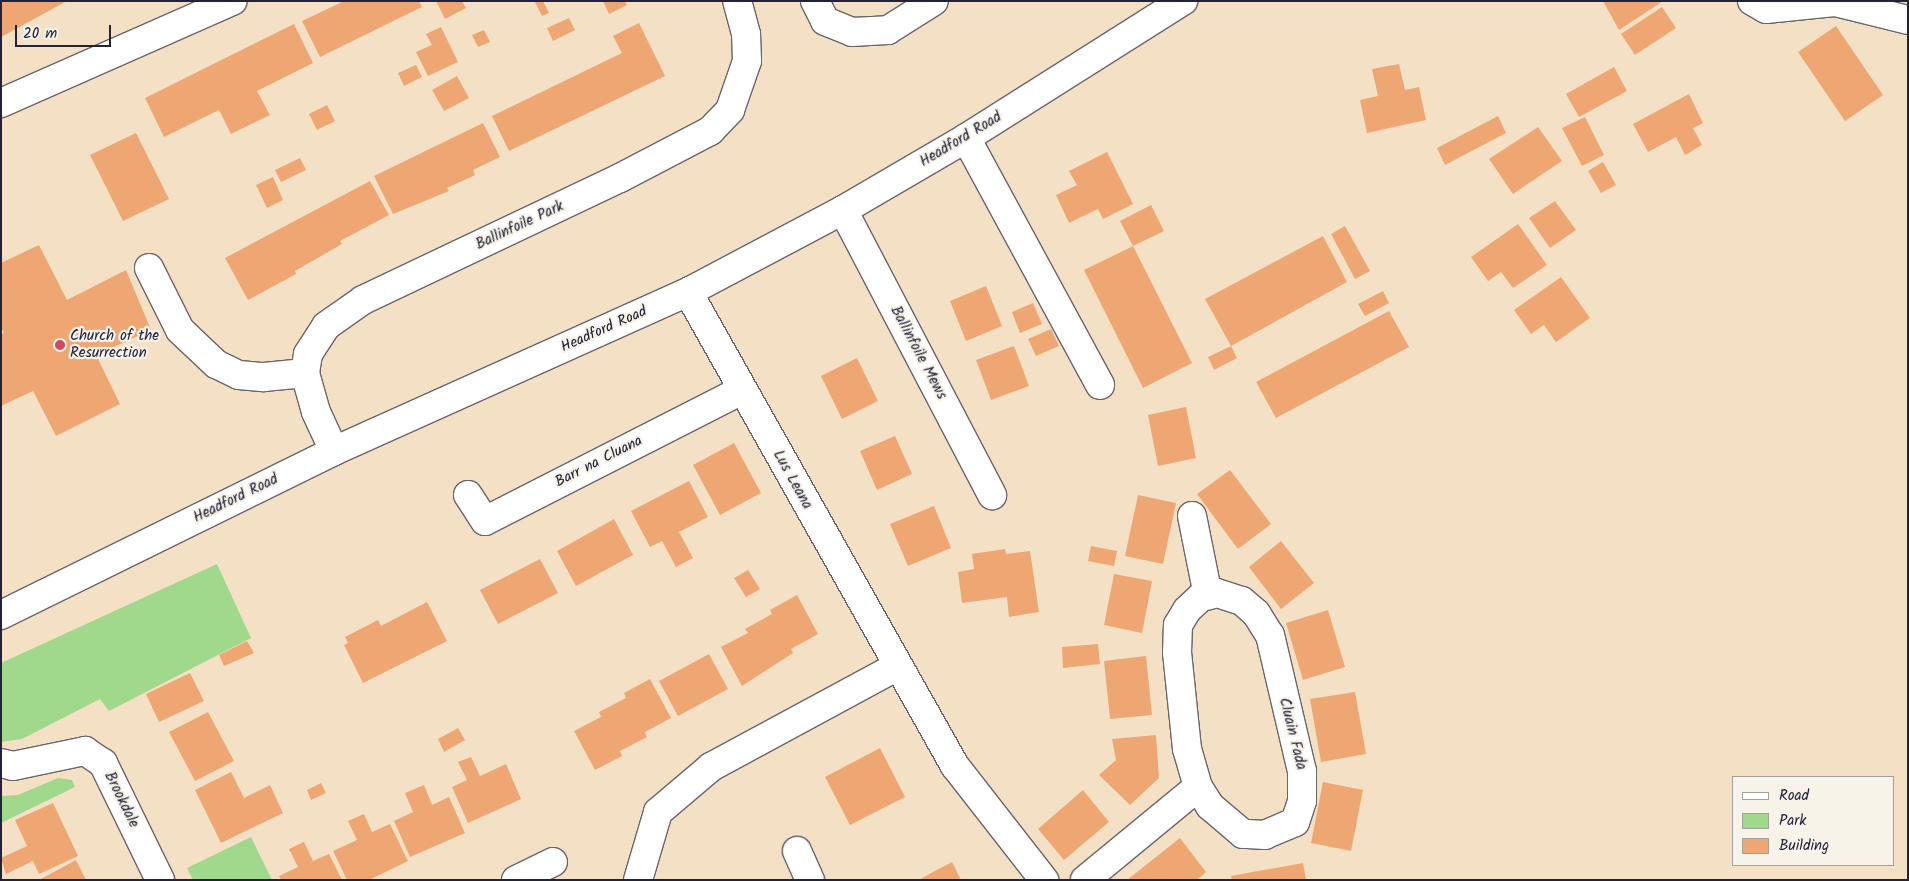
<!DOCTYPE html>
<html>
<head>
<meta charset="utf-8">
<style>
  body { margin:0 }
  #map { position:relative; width:1909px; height:881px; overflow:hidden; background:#f4e0c5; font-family:Kalam,sans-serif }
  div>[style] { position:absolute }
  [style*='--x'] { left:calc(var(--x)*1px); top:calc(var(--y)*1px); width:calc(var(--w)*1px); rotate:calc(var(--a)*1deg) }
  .green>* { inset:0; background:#a0d98b }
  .building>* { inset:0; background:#eea773 }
  .roads { filter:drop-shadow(1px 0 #6c646b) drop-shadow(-1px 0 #6c646b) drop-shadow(0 1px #6c646b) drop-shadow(0 -1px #6c646b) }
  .minor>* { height:28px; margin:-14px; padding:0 14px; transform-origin:14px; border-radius:14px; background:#fff }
  .major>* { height:28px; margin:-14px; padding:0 14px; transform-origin:14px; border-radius:14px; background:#fff }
  .dots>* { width:14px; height:14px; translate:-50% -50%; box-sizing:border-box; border:2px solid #f7f3e8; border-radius:50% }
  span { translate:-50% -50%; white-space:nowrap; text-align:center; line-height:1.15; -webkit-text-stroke:4.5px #f7f3e8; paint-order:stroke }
  .street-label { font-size:15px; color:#22223b }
  .poi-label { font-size:15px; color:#22223b }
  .left { translate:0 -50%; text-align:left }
  .frame { position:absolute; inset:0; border:2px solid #22223b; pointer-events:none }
  .legend { position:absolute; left:1732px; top:776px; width:162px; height:90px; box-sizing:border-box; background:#f7f3e8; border:1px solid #a29fa3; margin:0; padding:6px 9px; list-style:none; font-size:15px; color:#22223b }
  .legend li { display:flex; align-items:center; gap:10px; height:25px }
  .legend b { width:25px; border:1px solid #a29fa3 }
  .scale { position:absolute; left:15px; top:25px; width:96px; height:22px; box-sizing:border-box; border:2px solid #22223b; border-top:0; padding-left:6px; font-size:15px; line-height:18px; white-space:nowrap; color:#22223b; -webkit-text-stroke:4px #f7f3e8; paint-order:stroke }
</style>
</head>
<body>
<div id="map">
  <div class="green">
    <i style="clip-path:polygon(217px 564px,251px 638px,109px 711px,100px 699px,22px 739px,1px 742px,1px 663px)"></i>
    <i style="clip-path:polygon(58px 778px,72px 780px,75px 787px,1px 823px,1px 796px,18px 795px)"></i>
    <i style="clip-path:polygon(251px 837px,272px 880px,193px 880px,187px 868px)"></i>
  </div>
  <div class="building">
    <i style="clip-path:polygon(1px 1px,67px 1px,1px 37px)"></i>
    <i style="clip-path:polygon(344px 1px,419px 1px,422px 7px,320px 57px,302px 21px)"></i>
    <i style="clip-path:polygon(436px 1px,462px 1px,466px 8px,445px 19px)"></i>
    <i style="clip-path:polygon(543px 1px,549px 13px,542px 16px,535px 2px)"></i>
    <i style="clip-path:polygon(603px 1px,625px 1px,627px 5px,609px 14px)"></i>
    <i style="clip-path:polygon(1603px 1px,1663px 1px,1619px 30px)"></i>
    <i style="clip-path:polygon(1662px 7px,1676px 28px,1635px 55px,1621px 34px)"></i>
    <i style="clip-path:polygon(569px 18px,575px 30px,553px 41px,547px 28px)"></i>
    <i style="clip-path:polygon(639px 23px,665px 76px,509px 151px,492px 116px,622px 53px,613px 36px)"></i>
    <i style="clip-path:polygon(294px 24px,313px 63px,257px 91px,270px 115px,231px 134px,219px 110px,164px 137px,145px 98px)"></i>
    <i style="clip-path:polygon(1836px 26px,1883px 95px,1845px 121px,1798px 52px)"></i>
    <i style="clip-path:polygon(441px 27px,458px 62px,428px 76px,416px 52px,432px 45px,426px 34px)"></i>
    <i style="clip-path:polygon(484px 30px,490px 42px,478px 47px,472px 35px)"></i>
    <i style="clip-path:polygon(1399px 64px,1405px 90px,1419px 87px,1426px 120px,1367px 133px,1360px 100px,1378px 96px,1372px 69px)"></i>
    <i style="clip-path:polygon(416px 65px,422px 77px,404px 86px,398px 73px)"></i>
    <i style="clip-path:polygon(1614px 67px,1627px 91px,1579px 117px,1566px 94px)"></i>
    <i style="clip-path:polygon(457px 76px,469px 98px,444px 111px,432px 90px)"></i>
    <i style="clip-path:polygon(1689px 94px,1703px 123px,1693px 128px,1702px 145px,1685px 155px,1676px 137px,1648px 152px,1633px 124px)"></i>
    <i style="clip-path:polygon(327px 105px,335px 121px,317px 130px,309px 114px)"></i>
    <i style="clip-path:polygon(1498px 116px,1506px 133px,1445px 165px,1437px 148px)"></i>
    <i style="clip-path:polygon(1585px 117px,1604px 155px,1582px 166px,1562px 128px)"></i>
    <i style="clip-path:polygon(483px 123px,500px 157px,473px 170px,475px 175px,447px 188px,449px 191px,393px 214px,374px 176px)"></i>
    <i style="clip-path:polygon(1538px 127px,1562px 161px,1513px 194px,1489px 159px)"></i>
    <i style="clip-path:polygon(136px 133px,169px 199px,123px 221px,90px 155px)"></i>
    <i style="clip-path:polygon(1107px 152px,1133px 204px,1103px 219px,1098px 209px,1069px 223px,1056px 195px,1077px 185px,1069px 171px)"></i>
    <i style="clip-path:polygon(300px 158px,306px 170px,281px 182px,275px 170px)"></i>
    <i style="clip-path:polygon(1603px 162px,1616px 185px,1601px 193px,1588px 171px)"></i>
    <i style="clip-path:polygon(273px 177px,283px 200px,267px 208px,256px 185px)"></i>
    <i style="clip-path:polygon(370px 181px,389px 215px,340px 241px,342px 244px,295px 271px,296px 274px,248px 300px,225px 258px)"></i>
    <i style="clip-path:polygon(1555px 201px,1576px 230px,1550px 248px,1529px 218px)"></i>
    <i style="clip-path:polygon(1151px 205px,1164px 231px,1133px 246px,1120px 221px)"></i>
    <i style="clip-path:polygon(1518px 224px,1547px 265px,1513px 288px,1501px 272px,1488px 281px,1471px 257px)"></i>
    <i style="clip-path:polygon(1345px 226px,1370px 271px,1355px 279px,1331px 234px)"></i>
    <i style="clip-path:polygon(1323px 236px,1347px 282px,1231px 346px,1205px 299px)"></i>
    <i style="clip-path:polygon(39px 245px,67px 300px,126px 270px,151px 330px,96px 355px,120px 404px,56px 436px,33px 391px,1px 406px,1px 334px,4px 333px,1px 327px,1px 263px)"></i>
    <i style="clip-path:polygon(1133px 246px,1192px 363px,1143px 388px,1084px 270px)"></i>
    <i style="clip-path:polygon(1561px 277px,1590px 318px,1556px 342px,1544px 325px,1531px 334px,1514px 310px)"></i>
    <i style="clip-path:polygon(986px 286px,1002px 326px,966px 341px,950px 301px)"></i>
    <i style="clip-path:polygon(1383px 291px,1389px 303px,1365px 316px,1358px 304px)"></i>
    <i style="clip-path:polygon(1033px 303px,1042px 324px,1020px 333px,1012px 312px)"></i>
    <i style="clip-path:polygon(1389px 311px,1409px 347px,1276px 418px,1256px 382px)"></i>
    <i style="clip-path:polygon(1051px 329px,1059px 346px,1036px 356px,1028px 339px)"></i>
    <i style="clip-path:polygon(1014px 346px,1029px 386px,991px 400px,976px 360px)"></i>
    <i style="clip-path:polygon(1231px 346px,1237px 358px,1214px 370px,1208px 357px)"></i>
    <i style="clip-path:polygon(857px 358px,878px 401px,842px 419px,821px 376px)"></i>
    <i style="clip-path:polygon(1186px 407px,1196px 458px,1158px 466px,1148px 415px)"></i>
    <i style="clip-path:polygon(895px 436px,912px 474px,877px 490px,860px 451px)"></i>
    <i style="clip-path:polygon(734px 443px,761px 493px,720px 515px,693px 465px)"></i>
    <i style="clip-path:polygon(1230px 470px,1271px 524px,1238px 549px,1197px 494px)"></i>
    <i style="clip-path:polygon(689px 481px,708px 517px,679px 532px,693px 558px,676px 567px,662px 541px,650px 547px,631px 511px)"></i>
    <i style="clip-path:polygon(1138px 495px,1176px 503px,1163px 564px,1125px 556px)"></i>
    <i style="clip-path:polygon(934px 506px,951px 548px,908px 566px,890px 524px)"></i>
    <i style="clip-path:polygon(614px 519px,633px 555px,576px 586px,557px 551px)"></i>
    <i style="clip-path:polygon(1281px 541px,1314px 583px,1281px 609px,1249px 567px)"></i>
    <i style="clip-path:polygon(1091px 546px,1117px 551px,1114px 566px,1088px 561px)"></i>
    <i style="clip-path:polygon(1005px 549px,1006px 554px,1030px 551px,1039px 612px,1009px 617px,1007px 597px,962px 603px,958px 572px,974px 569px,972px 554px)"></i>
    <i style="clip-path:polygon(540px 559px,558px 593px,498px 624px,480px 590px)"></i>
    <i style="clip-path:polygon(748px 570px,760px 589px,746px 597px,734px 578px)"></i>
    <i style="clip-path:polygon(1114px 574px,1152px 581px,1142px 633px,1104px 625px)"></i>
    <i style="clip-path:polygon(797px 595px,818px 634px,791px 649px,793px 653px,742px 686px,721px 647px,748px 633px,745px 629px,772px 614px,770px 610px)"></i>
    <i style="clip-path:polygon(427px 602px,447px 641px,363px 683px,344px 645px,348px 643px,345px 637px,378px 620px,381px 626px)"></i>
    <i style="clip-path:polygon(1328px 610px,1345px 667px,1303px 680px,1286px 623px)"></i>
    <i style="clip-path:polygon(247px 641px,254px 653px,224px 666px,219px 655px)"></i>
    <i style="clip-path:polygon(1098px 644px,1100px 664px,1063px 668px,1062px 647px)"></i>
    <i style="clip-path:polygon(709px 654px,728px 689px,678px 716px,659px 681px)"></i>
    <i style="clip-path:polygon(1146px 656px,1152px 715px,1110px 719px,1104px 661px)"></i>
    <i style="clip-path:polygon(190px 673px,204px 701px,159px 722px,146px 694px)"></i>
    <i style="clip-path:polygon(650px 679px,671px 718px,645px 732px,647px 737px,620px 751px,622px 756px,595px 770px,574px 731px,601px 717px,599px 712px,626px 698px,624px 693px)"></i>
    <i style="clip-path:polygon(1355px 692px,1366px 754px,1321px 762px,1310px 699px)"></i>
    <i style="clip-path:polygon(208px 712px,234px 761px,195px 781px,169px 732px)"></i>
    <i style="clip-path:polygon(458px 728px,465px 740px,444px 752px,438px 739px)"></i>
    <i style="clip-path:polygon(1156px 735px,1159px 778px,1130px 805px,1099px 775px,1116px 760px,1112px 739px)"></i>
    <i style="clip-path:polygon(880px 748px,905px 797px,850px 825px,825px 777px)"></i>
    <i style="clip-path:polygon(471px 757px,480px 776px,506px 764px,521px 799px,468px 823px,452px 787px,467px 780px,458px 762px)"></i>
    <i style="clip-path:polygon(231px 772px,244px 798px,270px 785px,283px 813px,221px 843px,195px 790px)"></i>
    <i style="clip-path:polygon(1323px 782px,1363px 790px,1351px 851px,1311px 843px)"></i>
    <i style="clip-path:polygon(321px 783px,326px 793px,311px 800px,307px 790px)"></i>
    <i style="clip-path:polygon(424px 785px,432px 805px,449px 797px,465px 833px,410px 857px,394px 821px,413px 812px,405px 793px)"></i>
    <i style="clip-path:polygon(1083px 790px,1109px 822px,1064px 860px,1038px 829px)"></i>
    <i style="clip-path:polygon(53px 803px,78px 856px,39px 874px,33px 861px,6px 874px,1px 858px,27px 846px,15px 820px)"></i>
    <i style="clip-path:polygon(364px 814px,372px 832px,390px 824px,408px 861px,369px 880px,347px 880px,333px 851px,357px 840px,348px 821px)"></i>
    <i style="clip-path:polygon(1180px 838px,1206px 872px,1197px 880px,1127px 880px)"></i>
    <i style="clip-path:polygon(304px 842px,313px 861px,329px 854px,342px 880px,281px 880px,279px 876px,298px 867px,289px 849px)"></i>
    <i style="clip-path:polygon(76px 860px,86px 880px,39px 880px)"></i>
    <i style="clip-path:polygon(952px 862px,961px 880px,919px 880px,933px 872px)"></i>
    <i style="clip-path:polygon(1303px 863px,1306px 880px,1232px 880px,1231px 876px)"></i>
  </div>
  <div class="roads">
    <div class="minor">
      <i style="--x:815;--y:1;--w:22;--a:63"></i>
      <i style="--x:825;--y:21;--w:29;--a:22"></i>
      <i style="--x:852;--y:32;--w:36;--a:-3"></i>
      <i style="--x:888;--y:30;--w:54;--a:-32.2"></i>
      <i style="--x:1752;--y:1;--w:16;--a:30"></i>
      <i style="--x:1766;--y:9;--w:69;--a:-5.8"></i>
      <i style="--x:1835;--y:2;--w:75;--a:13.9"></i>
      <i style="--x:1;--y:103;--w:253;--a:-23.8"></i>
      <i style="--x:966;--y:138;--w:281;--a:61.5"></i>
      <i style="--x:843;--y:210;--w:322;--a:62.4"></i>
      <i style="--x:149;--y:268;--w:69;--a:63.4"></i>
      <i style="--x:180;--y:330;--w:50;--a:43.4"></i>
      <i style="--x:216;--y:364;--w:25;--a:26"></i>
      <i style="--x:239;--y:375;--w:25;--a:5"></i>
      <i style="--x:264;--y:377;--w:41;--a:-5.6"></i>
      <i style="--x:688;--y:292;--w:544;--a:60.61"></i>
      <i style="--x:955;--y:766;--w:145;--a:52"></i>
      <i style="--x:334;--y:451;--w:43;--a:-114.8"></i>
      <i style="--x:316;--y:412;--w:41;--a:-105.8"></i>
      <i style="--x:305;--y:373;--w:19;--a:-81"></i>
      <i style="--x:308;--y:354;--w:33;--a:-57"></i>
      <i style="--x:326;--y:326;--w:45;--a:-35.1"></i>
      <i style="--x:363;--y:300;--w:284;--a:-25.4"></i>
      <i style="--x:620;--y:178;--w:102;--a:-27.6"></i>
      <i style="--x:710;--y:131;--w:29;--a:-46"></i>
      <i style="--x:730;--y:110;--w:52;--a:-70.9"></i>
      <i style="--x:747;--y:61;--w:27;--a:-92"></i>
      <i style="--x:746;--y:34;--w:34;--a:-105"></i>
      <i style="--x:468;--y:495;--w:31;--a:57"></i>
      <i style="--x:485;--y:521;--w:288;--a:-27"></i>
      <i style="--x:1192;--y:516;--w:81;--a:78.6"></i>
      <i style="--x:1217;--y:593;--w:26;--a:18"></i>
      <i style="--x:1242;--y:601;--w:18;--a:41"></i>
      <i style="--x:1256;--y:613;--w:26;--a:58"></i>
      <i style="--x:1270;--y:635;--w:140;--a:76.8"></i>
      <i style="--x:1302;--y:771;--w:30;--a:90"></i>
      <i style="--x:1302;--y:801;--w:22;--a:108"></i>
      <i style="--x:1295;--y:822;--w:33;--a:157"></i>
      <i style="--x:1265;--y:835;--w:22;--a:-177"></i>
      <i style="--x:1243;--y:834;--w:43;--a:-139.7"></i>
      <i style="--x:1210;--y:806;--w:22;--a:-122"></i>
      <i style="--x:1198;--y:787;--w:40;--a:-106"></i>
      <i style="--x:1187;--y:749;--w:97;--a:-95.9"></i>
      <i style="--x:1177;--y:653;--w:28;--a:-88"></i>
      <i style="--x:1178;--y:625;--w:17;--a:-59"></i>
      <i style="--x:1187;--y:610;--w:19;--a:-43"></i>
      <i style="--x:1201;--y:597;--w:16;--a:-14"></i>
      <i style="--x:1;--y:763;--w:12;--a:14"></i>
      <i style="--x:13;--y:766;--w:74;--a:-11.8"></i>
      <i style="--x:85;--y:751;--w:22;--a:34"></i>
      <i style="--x:103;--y:763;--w:130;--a:64"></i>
      <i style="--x:797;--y:851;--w:32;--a:66"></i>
      <i style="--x:516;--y:880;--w:41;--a:-25.9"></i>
      <i style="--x:638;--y:880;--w:71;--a:-73.6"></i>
      <i style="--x:658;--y:812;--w:70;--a:-40.3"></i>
      <i style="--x:711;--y:767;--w:210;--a:-28.4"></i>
      <i style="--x:1085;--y:880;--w:146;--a:-39.5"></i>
    </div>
    <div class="major">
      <i style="--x:1;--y:615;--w:371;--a:-26.2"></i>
      <i style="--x:334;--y:451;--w:388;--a:-24.2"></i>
      <i style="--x:688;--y:292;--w:175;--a:-27.9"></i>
      <i style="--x:843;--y:210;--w:143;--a:-30.3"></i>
      <i style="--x:966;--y:138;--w:257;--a:-32.3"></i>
    </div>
  </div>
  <div class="dots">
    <i style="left:60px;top:345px;background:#d1495b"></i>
  </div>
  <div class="street-label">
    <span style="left:961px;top:140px;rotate:-31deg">Headford Road</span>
    <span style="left:520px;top:226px;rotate:-25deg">Ballinfoile Park</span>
    <span style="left:604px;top:330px;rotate:-24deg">Headford Road</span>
    <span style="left:918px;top:353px;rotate:62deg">Ballinfoile Mews</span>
    <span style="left:599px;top:462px;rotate:-27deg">Barr na Cluana</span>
    <span style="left:792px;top:480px;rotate:61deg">Lus Leana</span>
    <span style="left:236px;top:499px;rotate:-26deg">Headford Road</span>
    <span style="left:1292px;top:734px;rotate:76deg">Cluain Fada</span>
    <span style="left:121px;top:800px;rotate:64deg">Brookdale</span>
  </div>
  <div class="poi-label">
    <span class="left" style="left:70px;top:345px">Church of the<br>Resurrection</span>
  </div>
  <div class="frame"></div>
  <ul class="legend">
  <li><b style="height:6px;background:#fff"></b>Road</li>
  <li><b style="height:14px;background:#a0d98b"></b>Park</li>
  <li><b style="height:14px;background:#eea773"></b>Building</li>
  </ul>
  <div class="scale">20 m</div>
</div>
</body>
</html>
